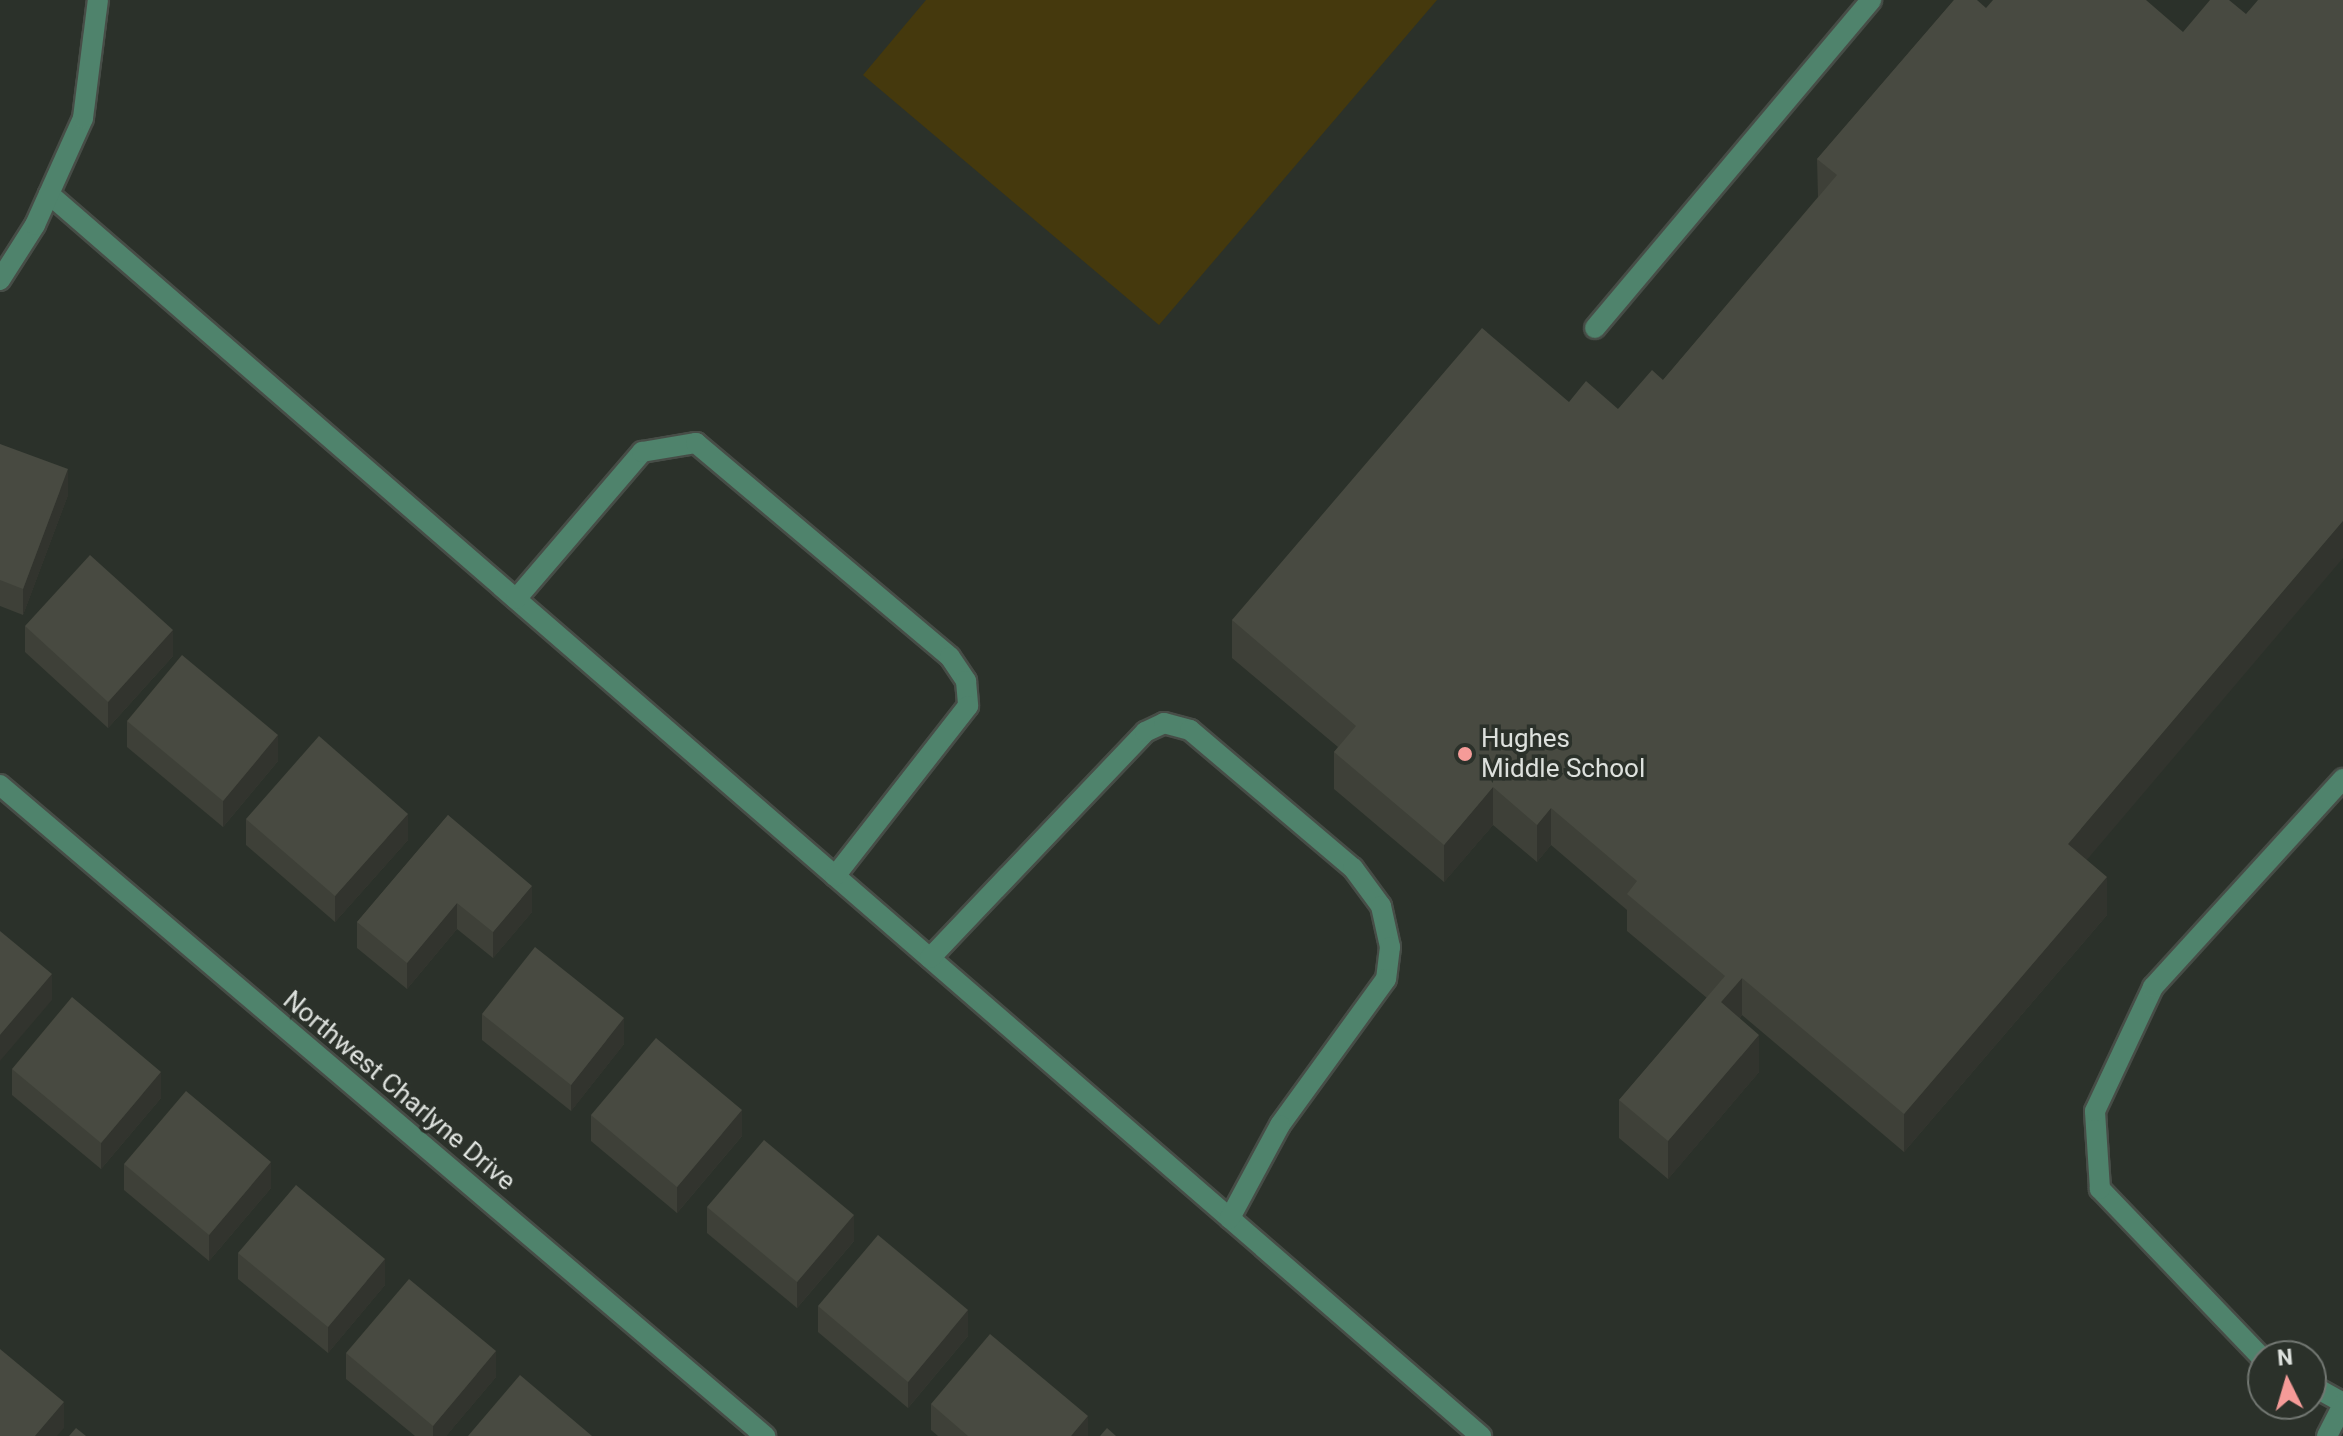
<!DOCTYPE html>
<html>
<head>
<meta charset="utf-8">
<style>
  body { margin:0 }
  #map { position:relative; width:2343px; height:1436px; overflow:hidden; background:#2b312a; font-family:Roboto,sans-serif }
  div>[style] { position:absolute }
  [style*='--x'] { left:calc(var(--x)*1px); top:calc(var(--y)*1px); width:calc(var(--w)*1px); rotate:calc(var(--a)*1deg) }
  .green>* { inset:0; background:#45390d }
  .roads { filter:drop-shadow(2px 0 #474d47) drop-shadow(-2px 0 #474d47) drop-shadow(0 2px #474d47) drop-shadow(0 -2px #474d47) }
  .minor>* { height:20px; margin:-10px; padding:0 10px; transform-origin:10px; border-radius:10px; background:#4f836c }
  .wall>* { inset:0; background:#3e4038 }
  .shaded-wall>* { inset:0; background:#32342e }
  .building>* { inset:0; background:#484a41 }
  .dots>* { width:22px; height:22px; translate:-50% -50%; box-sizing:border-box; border:4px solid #2b312a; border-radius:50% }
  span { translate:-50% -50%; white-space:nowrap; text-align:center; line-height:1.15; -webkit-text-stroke:7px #2b312a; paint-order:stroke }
  .poi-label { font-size:26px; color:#dde1dd }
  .left { translate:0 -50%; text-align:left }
  .street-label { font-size:26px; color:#dde1dd }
  .north { position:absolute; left:2247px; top:1340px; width:80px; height:80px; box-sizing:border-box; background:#2b312a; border:2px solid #727772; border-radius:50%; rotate:355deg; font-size:22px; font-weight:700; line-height:32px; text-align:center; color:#dde1dd }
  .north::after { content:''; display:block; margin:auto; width:28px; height:36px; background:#f59b98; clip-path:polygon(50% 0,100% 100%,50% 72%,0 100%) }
</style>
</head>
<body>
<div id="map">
  <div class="green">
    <i style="clip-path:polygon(926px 0,1437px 0,1159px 325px,863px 75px)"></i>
  </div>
  <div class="roads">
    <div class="minor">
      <i style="--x:49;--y:194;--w:1896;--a:40.94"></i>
      <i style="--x:0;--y:280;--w:65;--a:-57.5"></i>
      <i style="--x:35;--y:225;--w:117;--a:-65.8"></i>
      <i style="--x:83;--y:118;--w:119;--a:-82.8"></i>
      <i style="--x:1595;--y:328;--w:429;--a:-49.9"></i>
      <i style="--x:516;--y:599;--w:194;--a:-49.4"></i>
      <i style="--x:642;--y:452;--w:55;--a:-9.5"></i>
      <i style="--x:696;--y:443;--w:332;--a:40.1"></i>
      <i style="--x:950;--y:657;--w:29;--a:56"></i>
      <i style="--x:966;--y:681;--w:25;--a:85"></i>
      <i style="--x:968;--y:706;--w:216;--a:128"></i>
      <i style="--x:0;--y:785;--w:1005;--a:40.4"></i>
      <i style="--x:930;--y:958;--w:312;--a:-46.4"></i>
      <i style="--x:1145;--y:732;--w:21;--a:-25"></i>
      <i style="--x:1164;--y:723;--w:27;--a:15"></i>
      <i style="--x:1190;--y:730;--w:214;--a:40.3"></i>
      <i style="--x:1353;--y:868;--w:47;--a:53.6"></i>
      <i style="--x:1381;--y:906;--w:42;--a:77.6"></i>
      <i style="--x:1390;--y:947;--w:32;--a:97"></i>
      <i style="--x:1386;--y:979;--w:180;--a:126"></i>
      <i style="--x:1280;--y:1125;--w:106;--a:118.3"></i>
      <i style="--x:2263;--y:1359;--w:236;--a:-133.8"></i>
      <i style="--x:2100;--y:1189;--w:78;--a:-93.7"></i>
      <i style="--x:2095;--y:1111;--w:137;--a:-64.9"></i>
      <i style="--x:2153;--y:987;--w:282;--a:-47.6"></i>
      <i style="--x:2311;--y:1385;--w:37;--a:29"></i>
      <i style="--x:2327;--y:1436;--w:36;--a:-63"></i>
    </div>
  </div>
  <div class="wall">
    <i style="clip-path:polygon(1954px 0,2086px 860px,2107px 915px,1904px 1152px,1742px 1015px,1740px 1018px,1759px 1072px,1668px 1179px,1619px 1138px,1619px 1100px,1707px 998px,1627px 931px,1627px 910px,1551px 845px,1537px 862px,1493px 825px,1444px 882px,1334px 789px,1334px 752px,1338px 747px,1232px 658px,1232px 620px,1569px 402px,1618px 409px,1663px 380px,1818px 197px,1817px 159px)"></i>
    <i style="clip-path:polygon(0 444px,68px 495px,23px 615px,0 606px)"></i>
    <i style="clip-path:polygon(25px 626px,173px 656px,108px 728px,25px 652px)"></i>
    <i style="clip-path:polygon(127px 721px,278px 761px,223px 827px,127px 747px)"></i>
    <i style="clip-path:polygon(448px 815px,532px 912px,493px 958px,457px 929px,407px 989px,357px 948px,357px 922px)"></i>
    <i style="clip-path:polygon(246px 819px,408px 840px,335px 922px,246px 845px)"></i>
    <i style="clip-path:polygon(482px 1014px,624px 1044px,571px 1111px,482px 1040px)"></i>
    <i style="clip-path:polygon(12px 1069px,161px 1098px,101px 1169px,12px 1095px)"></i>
    <i style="clip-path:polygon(591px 1115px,742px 1136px,677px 1213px,591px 1141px)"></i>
    <i style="clip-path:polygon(124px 1164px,271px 1188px,209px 1261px,124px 1190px)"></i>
    <i style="clip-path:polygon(707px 1207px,854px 1241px,797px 1308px,707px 1233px)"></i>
    <i style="clip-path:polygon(238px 1253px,385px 1285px,328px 1353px,238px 1279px)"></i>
    <i style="clip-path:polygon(818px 1306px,968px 1336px,908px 1408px,818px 1332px)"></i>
    <i style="clip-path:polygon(346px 1353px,496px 1377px,446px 1436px,415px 1436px,346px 1379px)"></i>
    <i style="clip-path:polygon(931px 1404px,1088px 1436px,938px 1436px,931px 1430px)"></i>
  </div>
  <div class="shaded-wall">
    <i style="clip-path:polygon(68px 469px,68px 495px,23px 615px,23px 589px)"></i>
    <i style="clip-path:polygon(2343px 521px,2343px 558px,2068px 882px,2068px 844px)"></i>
    <i style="clip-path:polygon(173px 630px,173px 656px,108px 728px,108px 702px)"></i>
    <i style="clip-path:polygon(278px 735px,278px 761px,223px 827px,223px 801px)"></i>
    <i style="clip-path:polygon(1493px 787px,1493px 825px,1444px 882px,1444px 845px)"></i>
    <i style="clip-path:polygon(1551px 808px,1551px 845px,1537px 862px,1537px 825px)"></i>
    <i style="clip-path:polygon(408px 814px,408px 840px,335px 922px,335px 896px)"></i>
    <i style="clip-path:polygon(2107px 877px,2107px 915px,1904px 1152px,1904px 1114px)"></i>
    <i style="clip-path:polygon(532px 886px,532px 912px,493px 958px,493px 932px)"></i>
    <i style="clip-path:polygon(457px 903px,457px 929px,407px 989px,407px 963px)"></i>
    <i style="clip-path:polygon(52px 974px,52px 1000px,0 1061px,0 1035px)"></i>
    <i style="clip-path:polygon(1742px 978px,1742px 1015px,1721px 1040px,1721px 1002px)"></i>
    <i style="clip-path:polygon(624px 1018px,624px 1044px,571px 1111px,571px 1085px)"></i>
    <i style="clip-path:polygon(1759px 1035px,1759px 1072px,1668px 1179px,1668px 1141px)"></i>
    <i style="clip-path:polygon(161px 1072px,161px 1098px,101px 1169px,101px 1143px)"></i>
    <i style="clip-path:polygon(742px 1110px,742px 1136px,677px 1213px,677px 1187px)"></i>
    <i style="clip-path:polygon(271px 1162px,271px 1188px,209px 1261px,209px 1235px)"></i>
    <i style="clip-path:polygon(854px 1215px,854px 1241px,797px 1308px,797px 1282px)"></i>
    <i style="clip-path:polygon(385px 1259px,385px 1285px,328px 1353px,328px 1327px)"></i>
    <i style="clip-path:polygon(968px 1310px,968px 1336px,908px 1408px,908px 1382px)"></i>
    <i style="clip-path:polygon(496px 1351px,496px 1377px,446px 1436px,433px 1436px,433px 1426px)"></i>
    <i style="clip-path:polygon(64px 1402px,64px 1428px,57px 1436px,35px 1436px)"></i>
    <i style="clip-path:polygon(1088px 1416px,1088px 1436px,1071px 1436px)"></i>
  </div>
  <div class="building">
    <i style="clip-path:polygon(1954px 0,1977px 0,1986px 8px,1993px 0,2146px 0,2183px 32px,2210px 0,2229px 0,2246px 14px,2258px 0,2343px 0,2343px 521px,2068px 844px,2107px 877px,1904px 1114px,1742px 978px,1721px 1002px,1759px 1035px,1668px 1141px,1619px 1100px,1725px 976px,1627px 894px,1637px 881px,1551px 808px,1537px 825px,1493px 787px,1444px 845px,1334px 752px,1356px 726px,1232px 620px,1482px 328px,1569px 402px,1586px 381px,1618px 409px,1652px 370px,1663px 380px,1837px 175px,1817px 159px)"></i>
    <i style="clip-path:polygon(0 444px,68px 469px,23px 589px,0 580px)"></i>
    <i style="clip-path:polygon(90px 555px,173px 630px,108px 702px,25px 626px)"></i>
    <i style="clip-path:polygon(182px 655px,278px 735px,223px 801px,127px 721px)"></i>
    <i style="clip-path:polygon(319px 736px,408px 814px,335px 896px,246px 819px)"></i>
    <i style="clip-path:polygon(448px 815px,532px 886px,493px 932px,457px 903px,407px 963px,357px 922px)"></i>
    <i style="clip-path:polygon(0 931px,52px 974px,0 1035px)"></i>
    <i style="clip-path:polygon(535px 947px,624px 1018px,571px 1085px,482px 1014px)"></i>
    <i style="clip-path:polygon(72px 997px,161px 1072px,101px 1143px,12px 1069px)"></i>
    <i style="clip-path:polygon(656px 1038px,742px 1110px,677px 1187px,591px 1115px)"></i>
    <i style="clip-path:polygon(186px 1091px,271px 1162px,209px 1235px,124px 1164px)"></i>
    <i style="clip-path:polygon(764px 1140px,854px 1215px,797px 1282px,707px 1207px)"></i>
    <i style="clip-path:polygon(296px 1185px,385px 1259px,328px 1327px,238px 1253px)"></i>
    <i style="clip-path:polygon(878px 1235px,968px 1310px,908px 1382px,818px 1306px)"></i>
    <i style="clip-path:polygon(409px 1279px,496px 1351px,433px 1426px,346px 1353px)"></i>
    <i style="clip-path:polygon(990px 1334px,1088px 1416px,1071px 1436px,968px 1436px,931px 1404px)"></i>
    <i style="clip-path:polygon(0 1349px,64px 1402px,35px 1436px,0 1436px)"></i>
    <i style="clip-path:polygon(520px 1375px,592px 1436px,468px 1436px)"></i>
    <i style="clip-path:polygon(76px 1428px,86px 1436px,69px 1436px)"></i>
    <i style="clip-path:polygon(1107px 1428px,1116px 1436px,1100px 1436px)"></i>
  </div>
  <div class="dots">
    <i style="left:1465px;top:754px;background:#f59b98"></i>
  </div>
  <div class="poi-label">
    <span class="left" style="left:1481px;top:754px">Hughes<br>Middle School</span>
  </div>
  <div class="street-label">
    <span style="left:399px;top:1091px;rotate:40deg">Northwest Charlyne Drive</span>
  </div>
  <div class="north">N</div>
</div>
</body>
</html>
